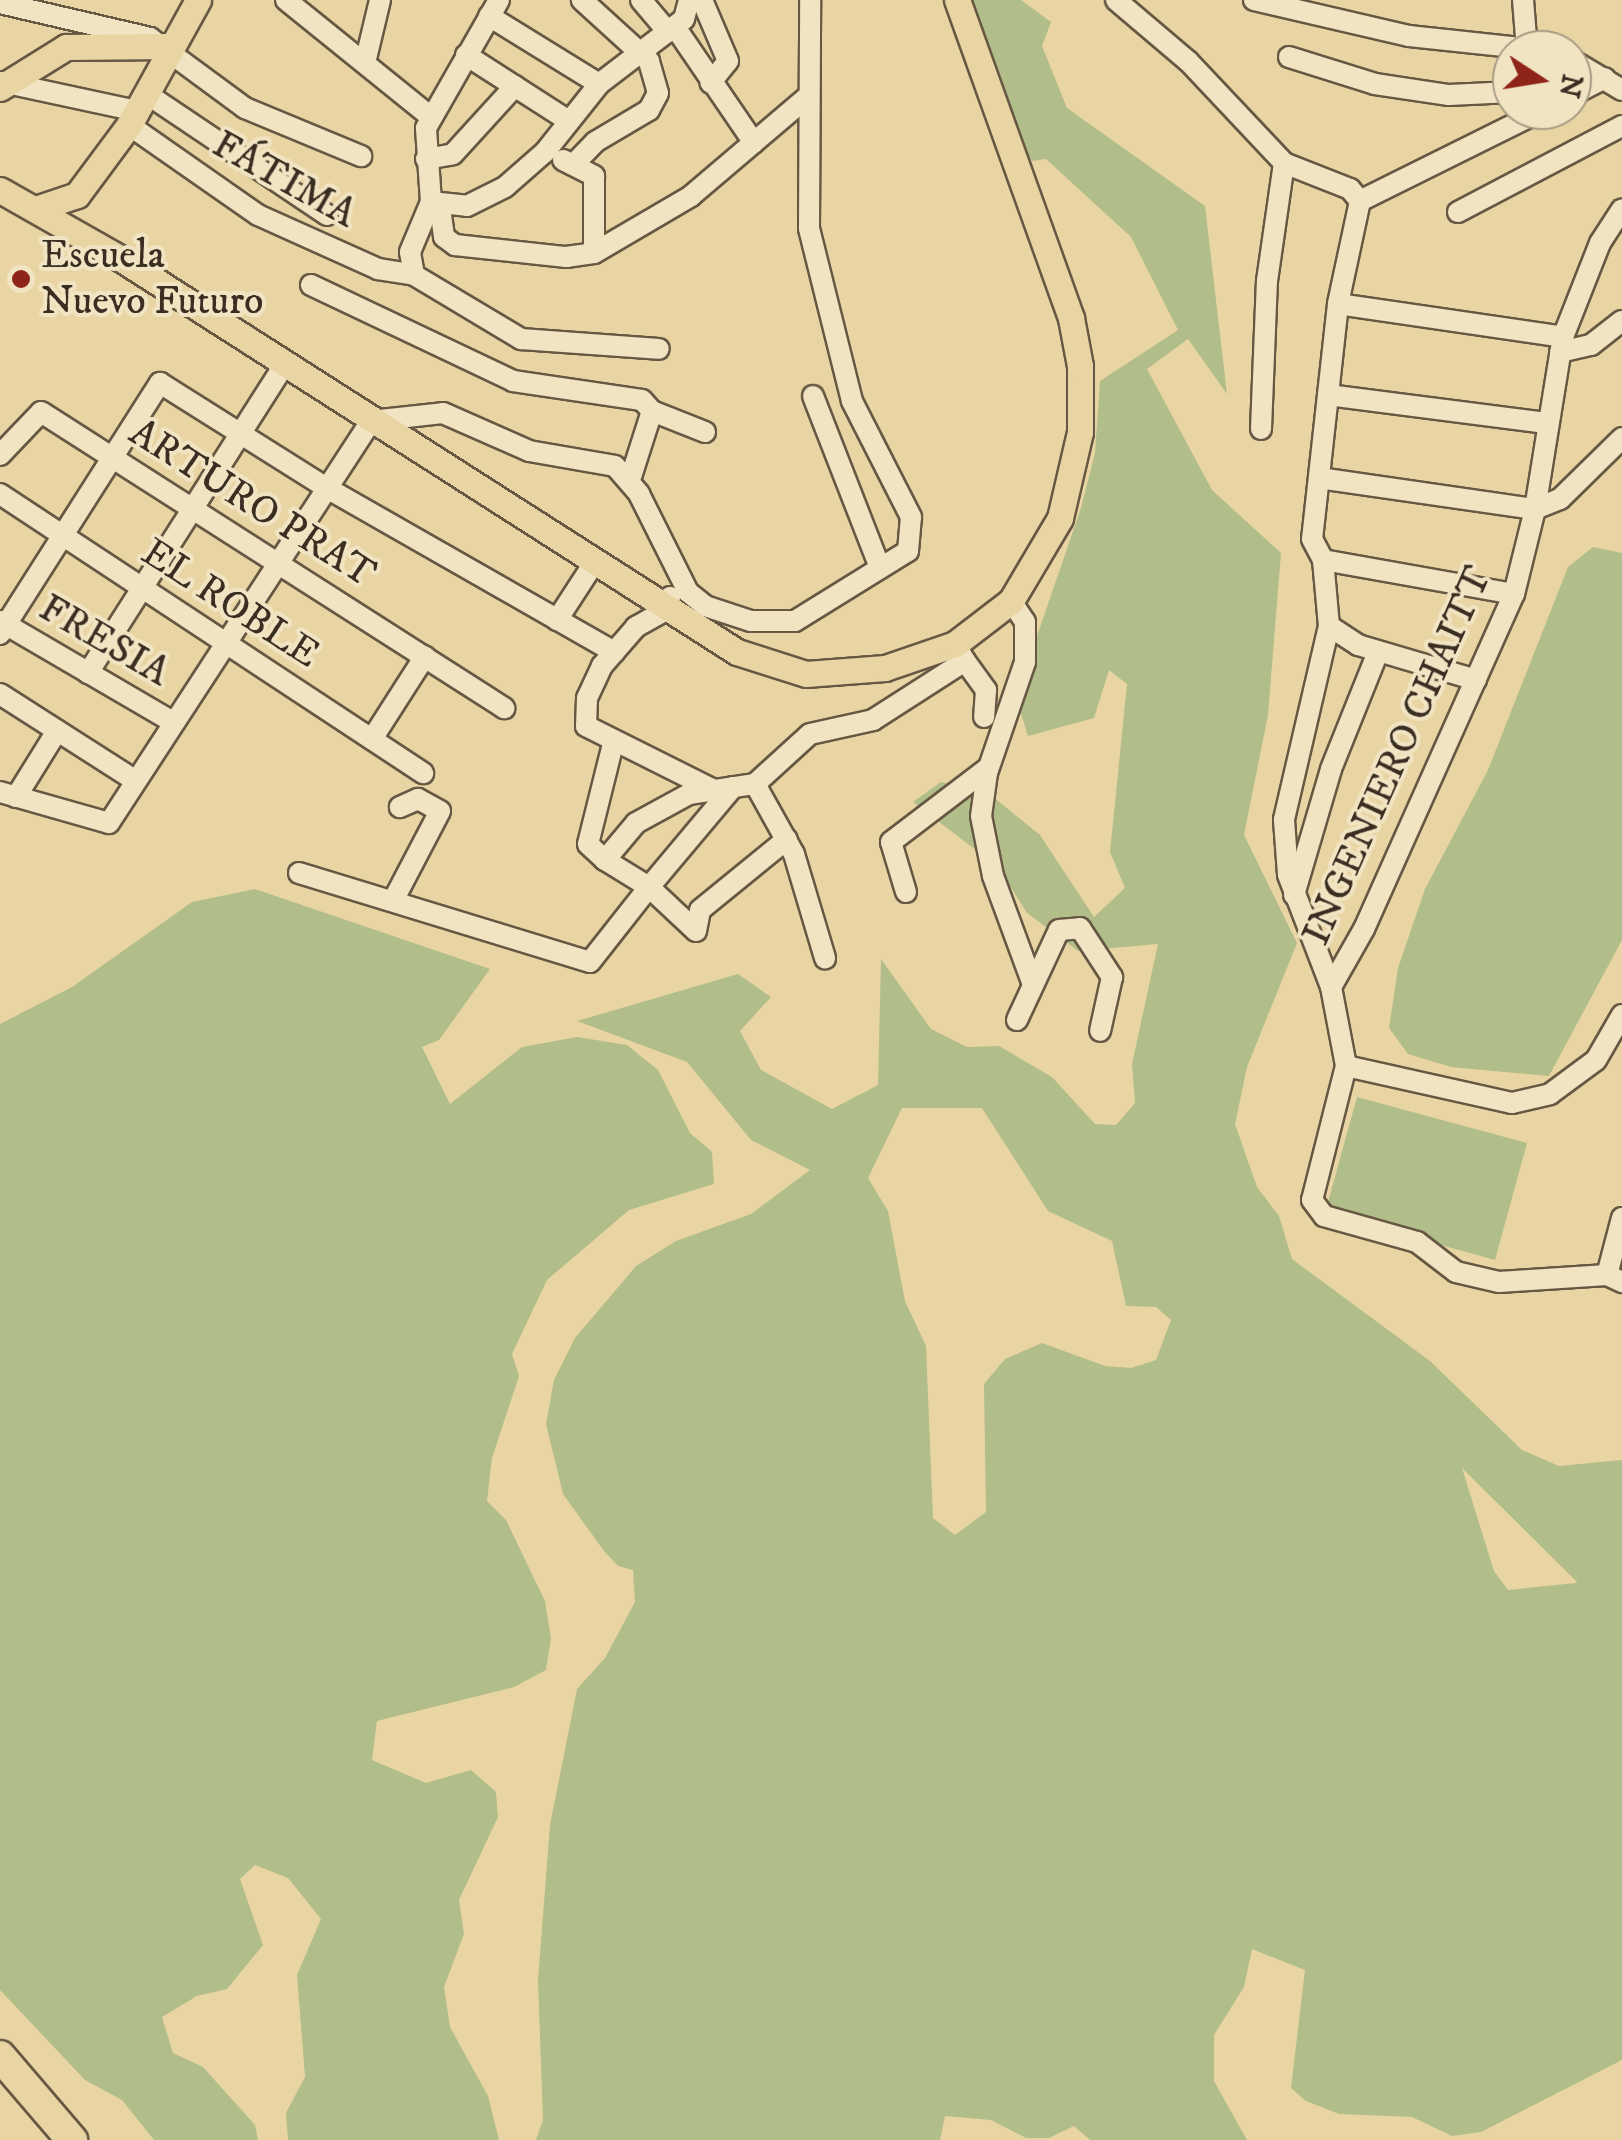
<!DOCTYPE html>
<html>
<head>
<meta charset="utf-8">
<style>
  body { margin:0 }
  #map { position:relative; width:1622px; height:2140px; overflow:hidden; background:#e9d5a3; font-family:"IM FELL DW Pica",serif }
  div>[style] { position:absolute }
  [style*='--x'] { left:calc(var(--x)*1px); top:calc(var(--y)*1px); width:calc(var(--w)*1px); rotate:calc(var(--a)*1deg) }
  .green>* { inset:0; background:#b1be89 }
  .roads { filter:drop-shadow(2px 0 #665843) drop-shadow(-2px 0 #665843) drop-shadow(0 2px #665843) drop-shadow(0 -2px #665843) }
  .minor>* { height:20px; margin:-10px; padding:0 10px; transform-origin:10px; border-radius:10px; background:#f1e4c3 }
  .major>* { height:25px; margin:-12.5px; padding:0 12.5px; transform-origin:12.5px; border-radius:12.5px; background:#e9d5a3 }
  .highway>* { height:30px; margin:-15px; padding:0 15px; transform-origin:15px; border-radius:15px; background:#e9d5a3 }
  .dots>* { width:28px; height:28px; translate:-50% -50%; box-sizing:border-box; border:5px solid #f1e4c3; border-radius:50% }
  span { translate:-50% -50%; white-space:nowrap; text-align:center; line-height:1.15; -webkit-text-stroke:8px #f1e4c3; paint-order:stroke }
  .street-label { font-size:40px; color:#3a2e23 }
  .poi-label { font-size:40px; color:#3a2e23 }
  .left { translate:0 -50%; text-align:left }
  .north { position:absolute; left:1492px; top:30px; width:100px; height:100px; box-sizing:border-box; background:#f1e4c3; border:2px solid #a89b83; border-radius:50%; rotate:102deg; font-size:28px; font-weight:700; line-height:40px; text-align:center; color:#3a2e23 }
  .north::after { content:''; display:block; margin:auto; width:35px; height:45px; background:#8f2418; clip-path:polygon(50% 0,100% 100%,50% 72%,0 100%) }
</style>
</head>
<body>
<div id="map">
  <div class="green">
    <i style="clip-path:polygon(evenodd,970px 0,1021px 0,1051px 22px,1042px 46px,1067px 108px,1205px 206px,1227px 394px,1188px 339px,1147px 369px,1212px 490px,1281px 553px,1268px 715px,1244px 835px,1297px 943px,1247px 1067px,1235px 1124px,1257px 1187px,1279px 1216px,1292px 1259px,1430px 1361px,1522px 1450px,1559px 1466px,1622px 1460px,1622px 2060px,1481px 2132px,1452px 2136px,1412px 2117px,1339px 2114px,1306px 2101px,1291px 2088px,1305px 1970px,1252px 1949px,1244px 1987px,1214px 2035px,1214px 2081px,1247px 2140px,1090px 2140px,1074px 2126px,1049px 2138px,1026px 2138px,991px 2120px,945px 2116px,940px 2140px,536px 2140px,543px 2120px,538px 1980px,550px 1825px,577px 1689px,605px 1658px,635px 1602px,633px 1570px,618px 1566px,604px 1551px,563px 1494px,546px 1424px,554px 1380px,575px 1338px,636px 1266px,676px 1241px,751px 1214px,810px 1170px,751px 1140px,687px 1062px,577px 1021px,738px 974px,771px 997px,740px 1031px,761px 1070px,832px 1109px,878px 1085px,881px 959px,931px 1029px,967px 1047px,999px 1046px,1052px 1077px,1095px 1124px,1116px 1125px,1135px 1103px,1132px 1064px,1158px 944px,1078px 951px,1027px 913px,998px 867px,913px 802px,941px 782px,987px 792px,1040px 835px,1094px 917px,1125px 888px,1110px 852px,1127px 684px,1109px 670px,1094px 718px,1028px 736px,1016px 697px,1081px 508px,1095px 453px,1100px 381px,1178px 330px,1131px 237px,1046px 159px,1032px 161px,1024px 148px,970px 0,902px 1108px,982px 1108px,1048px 1211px,1112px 1241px,1126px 1306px,1156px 1307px,1171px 1320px,1156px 1360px,1131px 1368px,1105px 1366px,1042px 1343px,1005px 1359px,984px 1384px,986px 1512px,955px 1535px,933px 1518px,926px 1346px,905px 1301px,888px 1211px,868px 1178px,902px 1108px,970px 0,1462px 1468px,1577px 1582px,1576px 1583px,1508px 1590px,1494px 1571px,1462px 1468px)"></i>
    <i style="clip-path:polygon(1593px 547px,1622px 553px,1622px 940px,1549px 1076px,1451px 1067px,1408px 1054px,1389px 1028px,1398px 968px,1425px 889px,1488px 770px,1568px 567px)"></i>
    <i style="clip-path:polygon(255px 889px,490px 969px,439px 1040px,422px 1047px,450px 1104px,522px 1047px,577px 1037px,627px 1045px,658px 1070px,690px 1133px,712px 1152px,714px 1184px,629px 1210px,547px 1280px,512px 1354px,519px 1376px,492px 1458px,487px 1501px,506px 1520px,545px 1601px,551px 1638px,546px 1670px,514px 1687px,377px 1721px,372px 1760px,426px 1783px,471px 1770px,496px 1792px,498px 1817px,459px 1900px,464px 1934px,444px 1987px,450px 2027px,488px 2096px,499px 2140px,288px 2140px,286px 2113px,305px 2077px,297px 1975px,321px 1919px,288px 1878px,255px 1865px,240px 1879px,263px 1945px,227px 1989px,197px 1996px,162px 2017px,173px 2053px,203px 2067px,255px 2125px,258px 2140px,154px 2140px,122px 2100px,85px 2080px,0 1990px,0 1024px,72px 987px,192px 902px)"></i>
    <i style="clip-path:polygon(1357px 1097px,1527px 1143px,1495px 1260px,1325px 1213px)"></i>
  </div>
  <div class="roads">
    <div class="minor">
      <i style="--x:286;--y:0;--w:185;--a:38.9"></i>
      <i style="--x:641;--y:0;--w:42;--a:49.8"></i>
      <i style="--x:702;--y:0;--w:66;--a:66.9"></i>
      <i style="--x:728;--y:61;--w:28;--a:129"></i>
      <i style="--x:1116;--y:0;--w:94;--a:40.3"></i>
      <i style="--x:1188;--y:61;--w:140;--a:46.7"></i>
      <i style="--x:1284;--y:163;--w:71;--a:21.5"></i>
      <i style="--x:1350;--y:189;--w:16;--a:50"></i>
      <i style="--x:1254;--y:0;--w:159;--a:13.1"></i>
      <i style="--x:1409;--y:36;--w:133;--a:6.1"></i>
      <i style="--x:1523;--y:0;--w:50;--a:85.4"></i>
      <i style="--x:0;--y:3;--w:154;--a:13.1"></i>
      <i style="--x:150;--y:38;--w:118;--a:36.4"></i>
      <i style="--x:245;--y:108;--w:126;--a:22.5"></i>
      <i style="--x:489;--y:16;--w:129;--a:31.7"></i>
      <i style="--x:675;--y:27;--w:140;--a:55.7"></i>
      <i style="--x:466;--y:55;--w:122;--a:32.7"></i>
      <i style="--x:1289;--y:57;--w:90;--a:17.4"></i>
      <i style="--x:1375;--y:84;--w:75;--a:8.5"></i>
      <i style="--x:1449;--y:95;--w:63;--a:-2.7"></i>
      <i style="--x:1572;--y:60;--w:58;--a:31"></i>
      <i style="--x:365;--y:63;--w:65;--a:-76.6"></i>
      <i style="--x:2;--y:82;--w:138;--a:12.1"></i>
      <i style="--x:147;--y:94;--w:217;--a:33.9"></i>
      <i style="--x:1572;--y:95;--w:37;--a:-27"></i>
      <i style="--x:1543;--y:110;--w:204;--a:153.6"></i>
      <i style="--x:1360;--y:201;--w:105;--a:102.1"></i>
      <i style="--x:1338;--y:304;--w:236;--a:96.3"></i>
      <i style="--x:1312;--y:539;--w:24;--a:62"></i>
      <i style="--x:1323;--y:560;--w:66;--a:84.8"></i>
      <i style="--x:1329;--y:626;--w:199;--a:103.1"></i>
      <i style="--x:1284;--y:820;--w:55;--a:85.8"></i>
      <i style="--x:1288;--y:875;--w:120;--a:69"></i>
      <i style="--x:1331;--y:987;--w:80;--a:79.2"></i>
      <i style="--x:1346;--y:1066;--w:138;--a:104.2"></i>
      <i style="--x:1312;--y:1200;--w:20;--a:53"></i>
      <i style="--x:1324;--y:1216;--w:97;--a:15.6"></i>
      <i style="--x:1417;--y:1242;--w:49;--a:37.6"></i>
      <i style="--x:1456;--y:1272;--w:44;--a:13.1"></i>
      <i style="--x:1499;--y:1282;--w:108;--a:-3.7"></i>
      <i style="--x:1607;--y:1275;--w:17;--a:25"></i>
      <i style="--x:129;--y:125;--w:157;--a:34.9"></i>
      <i style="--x:258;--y:215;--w:132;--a:24.2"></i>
      <i style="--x:378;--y:269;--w:36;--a:9"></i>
      <i style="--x:426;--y:159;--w:27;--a:-10"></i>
      <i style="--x:453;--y:154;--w:92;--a:-47.6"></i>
      <i style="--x:563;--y:160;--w:35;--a:27"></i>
      <i style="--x:594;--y:176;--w:77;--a:90"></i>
      <i style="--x:573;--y:165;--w:32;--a:-46"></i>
      <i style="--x:595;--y:142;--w:63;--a:-30.7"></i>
      <i style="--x:649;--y:110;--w:19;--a:-62"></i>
      <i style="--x:658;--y:93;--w:33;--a:-106"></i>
      <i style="--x:649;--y:61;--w:91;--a:-137.7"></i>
      <i style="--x:431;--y:202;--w:36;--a:6"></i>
      <i style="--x:467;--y:206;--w:42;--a:-26.6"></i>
      <i style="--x:505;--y:187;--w:53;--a:-41.2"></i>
      <i style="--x:545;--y:152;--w:87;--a:-51.5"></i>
      <i style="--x:599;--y:84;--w:107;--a:-37.4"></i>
      <i style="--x:684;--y:19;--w:20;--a:-75"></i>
      <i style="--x:440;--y:208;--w:29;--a:82"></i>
      <i style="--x:444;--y:237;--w:14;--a:36"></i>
      <i style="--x:455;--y:245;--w:112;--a:6.2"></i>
      <i style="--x:566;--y:257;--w:28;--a:-8"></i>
      <i style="--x:594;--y:253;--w:113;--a:-30.4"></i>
      <i style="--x:691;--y:196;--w:151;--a:-40.4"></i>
      <i style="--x:1458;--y:212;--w:185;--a:-27.7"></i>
      <i style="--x:414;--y:275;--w:23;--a:-100"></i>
      <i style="--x:410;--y:252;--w:54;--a:-67.2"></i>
      <i style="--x:431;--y:202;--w:74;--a:-93.9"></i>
      <i style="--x:426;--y:128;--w:147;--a:-60.3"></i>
      <i style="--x:414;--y:275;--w:125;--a:30.9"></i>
      <i style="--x:521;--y:339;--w:138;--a:4.1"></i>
      <i style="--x:311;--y:285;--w:224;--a:25.4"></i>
      <i style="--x:513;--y:381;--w:130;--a:8.4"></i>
      <i style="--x:642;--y:400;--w:15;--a:48"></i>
      <i style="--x:652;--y:411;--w:57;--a:21.6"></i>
      <i style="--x:1338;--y:304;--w:227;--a:8.3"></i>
      <i style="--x:1560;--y:352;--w:32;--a:-13"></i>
      <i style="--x:1591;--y:345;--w:39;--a:-38"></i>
      <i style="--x:1328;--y:395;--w:222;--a:7.3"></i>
      <i style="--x:813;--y:396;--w:181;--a:68.7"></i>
      <i style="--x:1261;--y:429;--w:148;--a:-87.7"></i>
      <i style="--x:1267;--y:281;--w:119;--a:-81.8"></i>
      <i style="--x:0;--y:455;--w:59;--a:-46.4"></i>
      <i style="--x:41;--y:412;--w:550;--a:32.59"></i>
      <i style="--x:1319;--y:478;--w:218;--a:8.2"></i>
      <i style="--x:1535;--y:509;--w:27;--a:-22"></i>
      <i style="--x:1560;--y:499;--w:87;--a:-44.5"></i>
      <i style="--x:630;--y:480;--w:72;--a:-72.3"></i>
      <i style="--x:0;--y:494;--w:507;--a:33.41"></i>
      <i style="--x:1323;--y:560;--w:194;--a:10.1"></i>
      <i style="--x:670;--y:597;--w:12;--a:99"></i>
      <i style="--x:668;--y:609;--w:37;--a:151"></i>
      <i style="--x:636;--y:627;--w:52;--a:131.1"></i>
      <i style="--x:602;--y:666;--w:35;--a:115"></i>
      <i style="--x:587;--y:698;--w:28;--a:92"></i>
      <i style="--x:586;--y:726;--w:143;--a:26.6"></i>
      <i style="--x:1011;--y:601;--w:25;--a:56"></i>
      <i style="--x:1025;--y:622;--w:40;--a:90"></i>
      <i style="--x:1025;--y:662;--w:117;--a:108.9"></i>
      <i style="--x:987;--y:773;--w:43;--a:97.9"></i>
      <i style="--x:981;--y:816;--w:61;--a:78.7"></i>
      <i style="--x:993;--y:876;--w:113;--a:69.8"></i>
      <i style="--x:557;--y:620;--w:68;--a:-57"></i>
      <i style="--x:0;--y:621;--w:200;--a:30.3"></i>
      <i style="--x:1329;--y:626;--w:35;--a:33"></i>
      <i style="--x:1358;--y:645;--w:123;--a:16.5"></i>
      <i style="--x:0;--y:634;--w:298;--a:-57.5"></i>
      <i style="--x:160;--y:383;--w:195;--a:32.2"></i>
      <i style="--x:325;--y:487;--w:333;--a:29.7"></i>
      <i style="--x:965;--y:661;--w:36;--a:54"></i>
      <i style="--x:986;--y:690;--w:27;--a:94"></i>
      <i style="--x:88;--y:673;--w:365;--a:-57.5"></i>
      <i style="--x:0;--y:694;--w:161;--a:32.6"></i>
      <i style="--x:372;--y:739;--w:98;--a:-57.4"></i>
      <i style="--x:755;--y:784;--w:80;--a:60.9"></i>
      <i style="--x:794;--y:854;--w:109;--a:73.4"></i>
      <i style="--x:733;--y:787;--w:131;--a:130"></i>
      <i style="--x:649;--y:887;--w:64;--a:43.1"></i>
      <i style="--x:696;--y:931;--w:21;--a:-79"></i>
      <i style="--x:700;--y:910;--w:112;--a:-39.2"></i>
      <i style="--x:0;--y:792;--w:113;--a:15.9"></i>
      <i style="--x:109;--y:823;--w:480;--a:-56.9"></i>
      <i style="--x:371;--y:421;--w:72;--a:-6.3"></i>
      <i style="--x:443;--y:413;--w:94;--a:23.8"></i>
      <i style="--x:529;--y:451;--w:87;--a:9.9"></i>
      <i style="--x:615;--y:466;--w:37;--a:49"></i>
      <i style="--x:639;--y:494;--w:110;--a:63.4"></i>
      <i style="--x:688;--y:592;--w:22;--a:39"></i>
      <i style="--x:705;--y:606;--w:48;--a:18.1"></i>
      <i style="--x:751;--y:621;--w:44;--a:0"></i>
      <i style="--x:795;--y:621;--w:133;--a:-31.8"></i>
      <i style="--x:908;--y:551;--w:34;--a:-85"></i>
      <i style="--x:911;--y:517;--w:130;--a:-117"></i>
      <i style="--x:852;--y:401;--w:178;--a:-104"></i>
      <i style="--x:809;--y:228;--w:228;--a:-89.7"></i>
      <i style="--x:16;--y:797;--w:78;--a:-58.2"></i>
      <i style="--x:605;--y:860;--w:23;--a:-137"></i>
      <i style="--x:588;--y:844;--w:103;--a:-76"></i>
      <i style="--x:299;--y:873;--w:304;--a:17"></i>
      <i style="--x:590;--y:962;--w:95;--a:-51.8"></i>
      <i style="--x:649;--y:887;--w:52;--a:-148.5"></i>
      <i style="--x:605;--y:860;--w:48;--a:-50"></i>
      <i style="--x:636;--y:823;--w:60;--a:-28.7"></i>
      <i style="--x:689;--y:794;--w:67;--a:-8.6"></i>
      <i style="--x:755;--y:784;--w:74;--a:-42.3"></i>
      <i style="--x:810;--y:734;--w:65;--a:-12.5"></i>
      <i style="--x:873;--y:720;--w:109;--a:-32.7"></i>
      <i style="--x:965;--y:661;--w:20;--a:-120"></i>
      <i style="--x:906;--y:892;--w:52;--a:-106.7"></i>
      <i style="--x:891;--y:842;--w:122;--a:-37.3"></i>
      <i style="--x:1294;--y:895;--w:131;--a:-73.6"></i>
      <i style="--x:1331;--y:769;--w:126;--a:-68.1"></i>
      <i style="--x:394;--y:899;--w:99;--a:-62.4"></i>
      <i style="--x:440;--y:811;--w:25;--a:-151"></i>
      <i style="--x:418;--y:799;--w:20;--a:156"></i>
      <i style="--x:1331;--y:987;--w:67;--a:-60.4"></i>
      <i style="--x:1364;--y:929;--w:367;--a:-65.9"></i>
      <i style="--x:1514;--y:594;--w:88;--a:-76.1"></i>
      <i style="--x:1535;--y:509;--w:174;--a:-80.8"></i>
      <i style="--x:1563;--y:337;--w:101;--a:-68.5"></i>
      <i style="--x:1600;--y:243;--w:40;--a:-57.1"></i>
      <i style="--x:1017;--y:1020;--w:99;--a:-65"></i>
      <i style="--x:1059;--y:930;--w:21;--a:-5"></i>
      <i style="--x:1080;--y:928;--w:59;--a:56.9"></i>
      <i style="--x:1112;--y:977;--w:55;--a:102.5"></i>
      <i style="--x:1346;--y:1066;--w:170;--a:12.6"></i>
      <i style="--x:1512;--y:1103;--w:39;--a:-13"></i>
      <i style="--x:1550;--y:1094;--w:57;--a:-36.5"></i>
      <i style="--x:1596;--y:1060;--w:52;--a:-60"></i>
      <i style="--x:1607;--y:1275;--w:59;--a:-75.3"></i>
    </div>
    <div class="major">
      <i style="--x:0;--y:88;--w:78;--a:-31.8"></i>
      <i style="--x:66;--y:47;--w:103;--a:-0.6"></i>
      <i style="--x:0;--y:190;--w:142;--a:29.6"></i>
      <i style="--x:123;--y:260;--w:728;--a:32.56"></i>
      <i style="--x:737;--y:652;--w:72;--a:17.7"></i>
      <i style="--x:806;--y:674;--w:79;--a:-4.3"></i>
      <i style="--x:885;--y:668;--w:74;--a:-18.9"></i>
      <i style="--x:955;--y:644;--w:71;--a:-37.5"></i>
      <i style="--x:1011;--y:601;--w:96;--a:-59.4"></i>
      <i style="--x:1060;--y:518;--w:88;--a:-76.9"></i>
      <i style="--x:1080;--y:432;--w:66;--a:-90"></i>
      <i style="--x:1080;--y:366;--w:49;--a:-100.6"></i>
      <i style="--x:1071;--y:318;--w:338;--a:-109.7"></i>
      <i style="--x:38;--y:208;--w:41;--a:-18.4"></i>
      <i style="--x:77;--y:195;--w:87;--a:-53.4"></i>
      <i style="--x:129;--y:125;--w:143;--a:-61.1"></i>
    </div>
    <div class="highway">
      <i style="--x:0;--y:2056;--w:111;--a:49.4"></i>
    </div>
  </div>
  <div class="dots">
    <i style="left:21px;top:279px;background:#8f2418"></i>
  </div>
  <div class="street-label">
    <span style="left:284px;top:180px;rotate:29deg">FÁTIMA</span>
    <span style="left:252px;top:504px;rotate:32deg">ARTURO PRAT</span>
    <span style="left:230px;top:604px;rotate:33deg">EL ROBLE</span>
    <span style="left:104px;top:641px;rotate:30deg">FRESIA</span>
    <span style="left:1398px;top:756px;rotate:-66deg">INGENIERO CHAITT</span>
  </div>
  <div class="poi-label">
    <span class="left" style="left:41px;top:279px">Escuela<br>Nuevo Futuro</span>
  </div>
  <div class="north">N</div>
</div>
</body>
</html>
